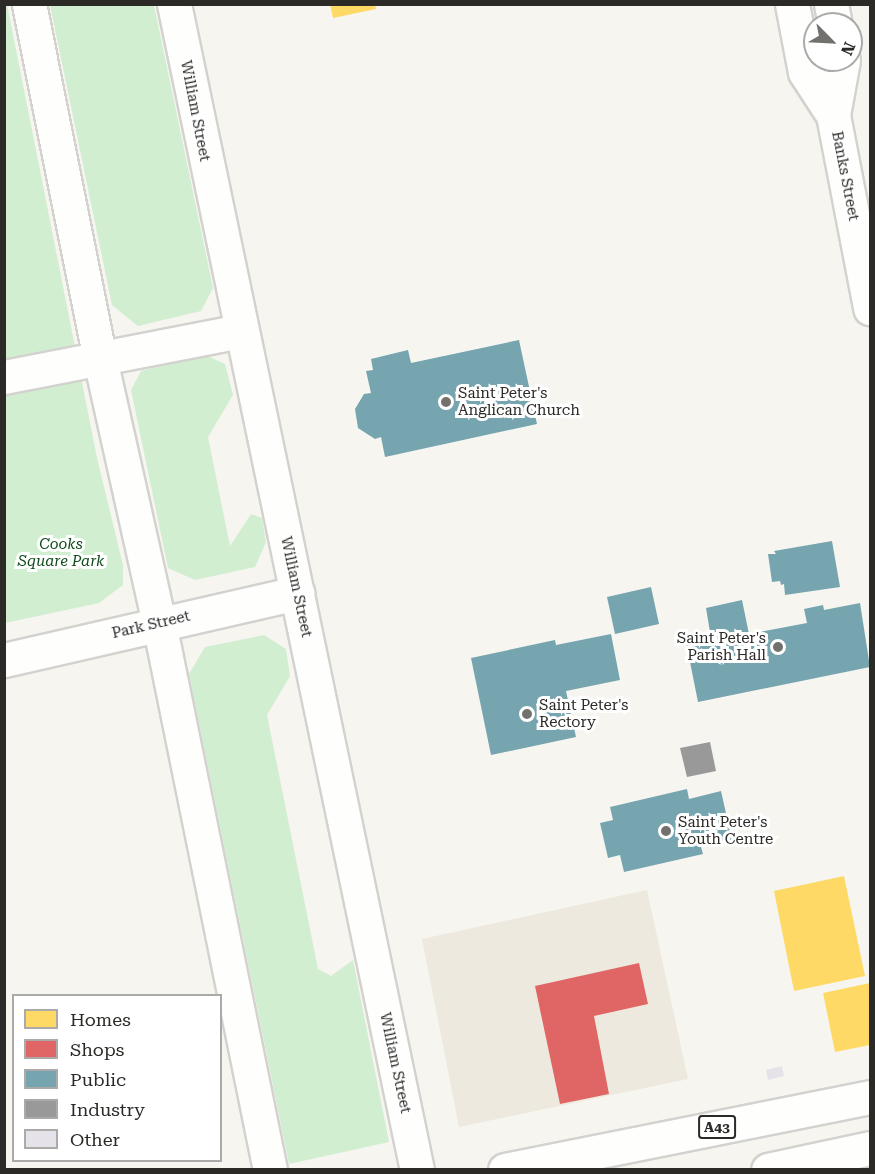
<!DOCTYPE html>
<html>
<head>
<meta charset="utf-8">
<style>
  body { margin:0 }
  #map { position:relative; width:875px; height:1174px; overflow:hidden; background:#f6f5f0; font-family:"Roboto Serif",serif }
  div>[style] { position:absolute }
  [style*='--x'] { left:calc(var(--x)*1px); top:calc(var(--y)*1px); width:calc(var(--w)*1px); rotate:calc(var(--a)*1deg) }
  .built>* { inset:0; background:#ede9de }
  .green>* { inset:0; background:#d1eed0 }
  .homes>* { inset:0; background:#ffd966 }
  .shops>* { inset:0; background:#e06666 }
  .public>* { inset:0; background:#76a5af }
  .industry>* { inset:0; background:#999 }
  .building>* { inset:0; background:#e5e2e9 }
  .roads { filter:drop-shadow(2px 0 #d3d2cf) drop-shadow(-2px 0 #d3d2cf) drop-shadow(0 2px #d3d2cf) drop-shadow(0 -2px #d3d2cf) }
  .minor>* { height:33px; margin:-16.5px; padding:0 16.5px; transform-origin:16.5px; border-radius:16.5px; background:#fefefd }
  .highway>* { height:33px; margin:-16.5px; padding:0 16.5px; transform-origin:16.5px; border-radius:16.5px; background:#fefefd }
  .dots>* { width:16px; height:16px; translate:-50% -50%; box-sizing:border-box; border:3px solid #fff; border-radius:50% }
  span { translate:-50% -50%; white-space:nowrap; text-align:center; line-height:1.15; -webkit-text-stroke:6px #fff; paint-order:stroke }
  .shield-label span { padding:2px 4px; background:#fff; border:2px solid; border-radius:4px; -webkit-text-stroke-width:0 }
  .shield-label { font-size:14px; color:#2c2a27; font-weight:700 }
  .street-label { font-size:15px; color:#2c2a27 }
  .poi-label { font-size:15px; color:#2c2a27 }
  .left { translate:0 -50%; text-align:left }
  .right { translate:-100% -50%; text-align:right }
  .park-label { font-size:15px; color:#114a1b; font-style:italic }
  .frame { position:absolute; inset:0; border:6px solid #2c2a27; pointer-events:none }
  .legend { position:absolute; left:12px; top:994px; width:210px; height:168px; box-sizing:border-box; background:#fff; border:2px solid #abaaa9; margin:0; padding:8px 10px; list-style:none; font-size:18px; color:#2c2a27 }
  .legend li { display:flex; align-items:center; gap:12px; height:30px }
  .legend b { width:30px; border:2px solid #abaaa9 }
  .north { position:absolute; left:803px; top:12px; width:60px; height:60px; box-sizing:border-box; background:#fff; border:2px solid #abaaa9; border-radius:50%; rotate:114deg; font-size:16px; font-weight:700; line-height:24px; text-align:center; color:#2c2a27 }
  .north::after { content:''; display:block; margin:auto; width:21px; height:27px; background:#73716d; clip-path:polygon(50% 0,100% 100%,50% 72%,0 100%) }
</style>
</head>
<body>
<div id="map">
  <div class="built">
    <i style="clip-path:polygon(647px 890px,688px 1079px,459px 1127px,422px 939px)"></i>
  </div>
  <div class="green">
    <i style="clip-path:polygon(7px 4px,97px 458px,123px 565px,123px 585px,99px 603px,5px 623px,4px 5px)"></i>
    <i style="clip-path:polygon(50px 5px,154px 5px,213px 288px,201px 311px,138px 326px,112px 305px)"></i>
    <i style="clip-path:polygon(205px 355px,225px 364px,233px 395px,208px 437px,230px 546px,251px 514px,262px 518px,266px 542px,255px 567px,195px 580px,168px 568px,131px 390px,141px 371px)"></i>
    <i style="clip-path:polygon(264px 635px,286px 649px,290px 676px,267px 715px,318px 969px,331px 976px,353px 960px,389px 1142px,289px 1164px,189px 674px,205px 647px)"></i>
  </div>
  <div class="homes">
    <i style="clip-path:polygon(330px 4px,375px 4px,376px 9px,333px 18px)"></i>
    <i style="clip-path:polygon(844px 876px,865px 976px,794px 991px,774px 891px)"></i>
    <i style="clip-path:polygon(870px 983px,870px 1045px,835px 1052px,823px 993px)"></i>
  </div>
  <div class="shops">
    <i style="clip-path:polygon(639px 963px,648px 1004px,594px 1016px,609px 1094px,560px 1104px,535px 986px)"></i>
  </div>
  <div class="public">
    <i style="clip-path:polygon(519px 340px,537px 424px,385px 457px,381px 437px,375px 439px,358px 428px,355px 409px,364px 394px,371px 393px,366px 371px,373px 370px,371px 359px,408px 350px,411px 363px)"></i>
    <i style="clip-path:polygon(832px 541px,840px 587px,785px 595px,784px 584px,781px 585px,780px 581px,772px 582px,768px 554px,776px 554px,774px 551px)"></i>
    <i style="clip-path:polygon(651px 587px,659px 624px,615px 634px,607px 597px)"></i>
    <i style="clip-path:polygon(742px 600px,749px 634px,807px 623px,804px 609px,823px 605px,824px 610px,860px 603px,870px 667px,698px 702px,685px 637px,710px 632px,706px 608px)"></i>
    <i style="clip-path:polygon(611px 634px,620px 680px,566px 691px,576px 737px,491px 755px,471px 658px,555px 640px,556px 645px)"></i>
    <i style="clip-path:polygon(687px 789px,689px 799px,721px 791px,732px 840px,701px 847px,703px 854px,624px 872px,620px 855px,608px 858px,600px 823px,613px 820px,610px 807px)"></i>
  </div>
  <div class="industry">
    <i style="clip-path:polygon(710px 742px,716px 771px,687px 777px,680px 748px)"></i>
  </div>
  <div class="building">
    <i style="clip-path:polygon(782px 1066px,784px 1076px,768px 1080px,766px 1070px)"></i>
  </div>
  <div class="roads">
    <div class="minor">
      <i style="--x:29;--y:4;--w:362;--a:78.7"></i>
      <i style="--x:100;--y:359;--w:271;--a:77.4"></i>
      <i style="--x:159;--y:623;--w:558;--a:78.53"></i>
      <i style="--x:174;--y:4;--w:1191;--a:78.23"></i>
      <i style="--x:792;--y:4;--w:69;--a:79.2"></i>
      <i style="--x:805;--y:72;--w:51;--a:56.9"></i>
      <i style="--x:831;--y:4;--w:20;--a:79"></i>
      <i style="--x:843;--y:60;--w:56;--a:100.3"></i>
      <i style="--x:833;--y:115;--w:197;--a:79.1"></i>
      <i style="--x:4;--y:377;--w:240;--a:-11"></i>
      <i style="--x:4;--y:660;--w:301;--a:-12.9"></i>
    </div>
    <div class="highway">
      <i style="--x:505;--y:1170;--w:372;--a:-11.3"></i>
      <i style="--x:768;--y:1170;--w:104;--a:-12.2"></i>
    </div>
  </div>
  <div class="dots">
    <i style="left:446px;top:402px;background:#73716d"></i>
    <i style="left:778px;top:647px;background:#73716d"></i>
    <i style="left:527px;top:714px;background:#73716d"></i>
    <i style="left:666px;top:831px;background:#73716d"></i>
  </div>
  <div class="shield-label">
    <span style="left:717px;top:1127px">A43</span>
  </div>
  <div class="street-label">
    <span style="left:195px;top:111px;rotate:79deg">William Street</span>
    <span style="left:845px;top:176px;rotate:79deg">Banks Street</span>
    <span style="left:296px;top:587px;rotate:78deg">William Street</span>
    <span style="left:151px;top:625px;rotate:-13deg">Park Street</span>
    <span style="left:395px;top:1063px;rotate:78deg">William Street</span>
  </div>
  <div class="poi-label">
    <span class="left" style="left:458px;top:402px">Saint Peter's<br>Anglican Church</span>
    <span class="right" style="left:766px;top:647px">Saint Peter's<br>Parish Hall</span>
    <span class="left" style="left:539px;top:714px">Saint Peter's<br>Rectory</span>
    <span class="left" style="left:678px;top:831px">Saint Peter's<br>Youth Centre</span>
  </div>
  <div class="park-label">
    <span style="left:61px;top:553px">Cooks<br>Square Park</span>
  </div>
  <div class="frame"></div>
  <ul class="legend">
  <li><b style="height:16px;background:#ffd966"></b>Homes</li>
  <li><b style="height:16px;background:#e06666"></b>Shops</li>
  <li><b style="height:16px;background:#76a5af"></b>Public</li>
  <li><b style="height:16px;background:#999"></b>Industry</li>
  <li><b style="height:16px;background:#e5e2e9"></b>Other</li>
  </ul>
  <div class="north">N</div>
</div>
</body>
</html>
